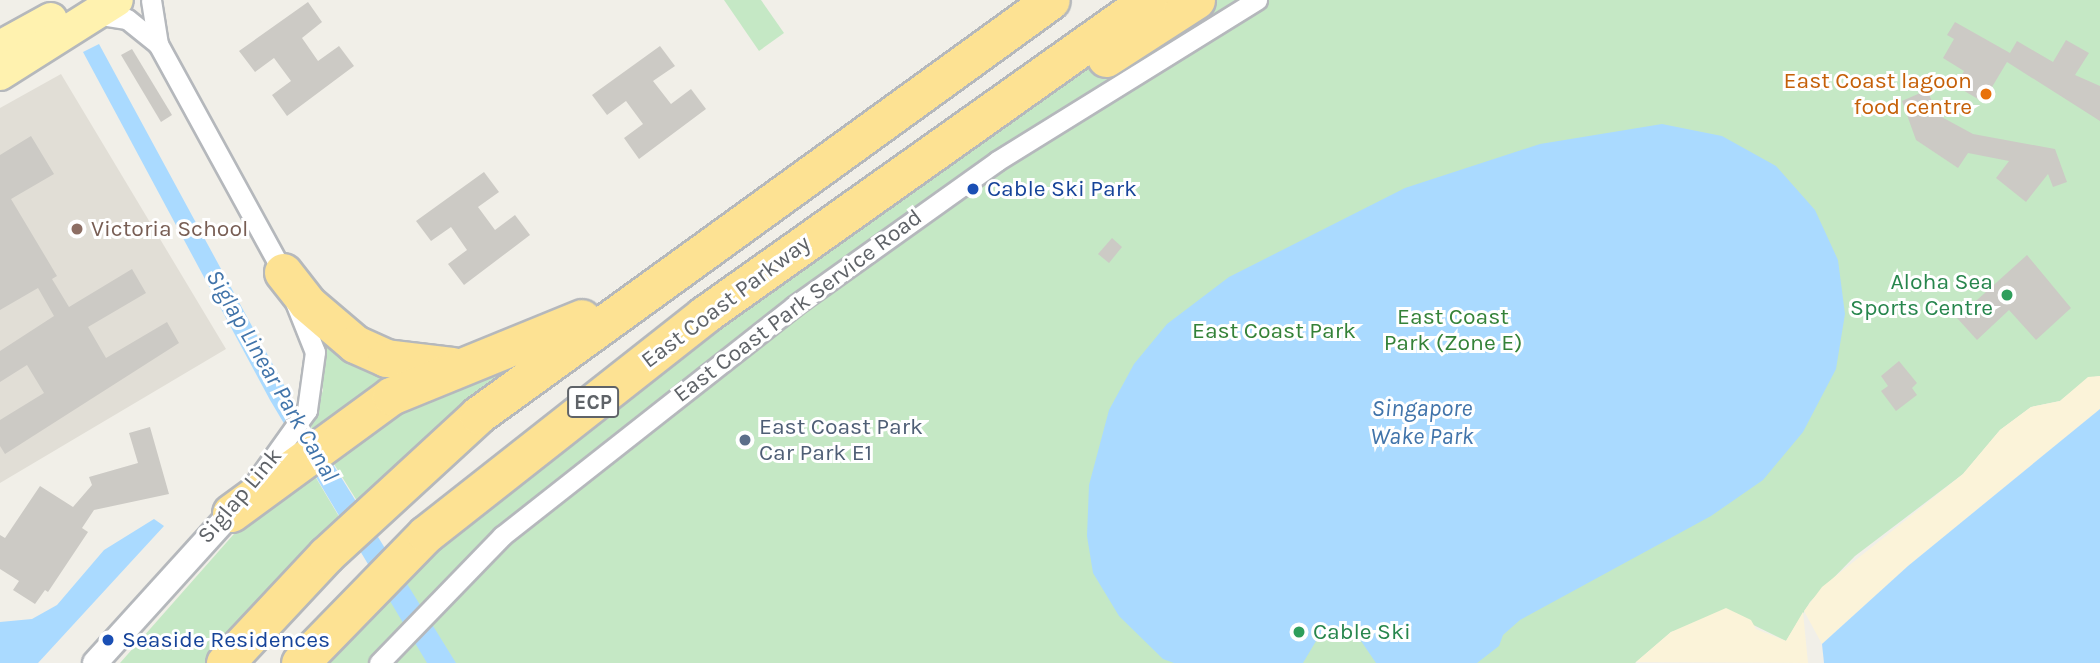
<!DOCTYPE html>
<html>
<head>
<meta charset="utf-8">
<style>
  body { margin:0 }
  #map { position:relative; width:2100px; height:663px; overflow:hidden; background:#f1efe8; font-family:Karla,sans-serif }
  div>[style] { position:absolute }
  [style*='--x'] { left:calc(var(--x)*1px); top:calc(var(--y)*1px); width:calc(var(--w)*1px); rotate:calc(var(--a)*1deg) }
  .education>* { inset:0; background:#e1ded6 }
  .green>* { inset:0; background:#c5e8c5 }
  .sand>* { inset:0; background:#fbf3d9 }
  .water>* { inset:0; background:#aadaff }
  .building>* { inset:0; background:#cccac5 }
  .roads { filter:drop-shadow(2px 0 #b5b8bc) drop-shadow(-2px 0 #b5b8bc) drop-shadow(0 2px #b5b8bc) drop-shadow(0 -2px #b5b8bc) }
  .minor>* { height:19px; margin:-9.5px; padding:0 9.5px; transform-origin:9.5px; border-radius:9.5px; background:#fff }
  .tertiary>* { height:24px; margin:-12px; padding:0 12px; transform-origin:12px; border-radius:12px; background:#fff }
  .primary>* { height:32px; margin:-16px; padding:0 16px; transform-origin:16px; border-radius:16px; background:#fff2af }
  .motorway>* { height:37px; margin:-18.5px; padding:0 18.5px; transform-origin:18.5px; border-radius:18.5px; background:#fde293 }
  .dots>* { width:19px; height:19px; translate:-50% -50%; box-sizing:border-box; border:4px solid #fff; border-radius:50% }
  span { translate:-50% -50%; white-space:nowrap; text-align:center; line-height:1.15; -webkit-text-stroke:6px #fff; paint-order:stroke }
  .shield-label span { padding:2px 5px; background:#fff; border:2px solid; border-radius:5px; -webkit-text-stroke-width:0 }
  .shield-label { font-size:21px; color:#5f6368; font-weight:700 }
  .food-label { font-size:23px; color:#c56008 }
  .right { translate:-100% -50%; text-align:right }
  .transit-label { font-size:23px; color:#164399 }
  .left { translate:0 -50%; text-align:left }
  .education-label { font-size:23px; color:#785e54 }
  .leisure-label { font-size:23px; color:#27864d }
  .street-label { font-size:23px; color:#5f6368 }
  .park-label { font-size:23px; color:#348238 }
  .service-label { font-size:23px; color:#4e5e75 }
  .water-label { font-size:24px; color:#4174aa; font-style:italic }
</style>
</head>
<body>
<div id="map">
  <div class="education">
    <i style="clip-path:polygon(61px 74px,226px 349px,0 483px,0 108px)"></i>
  </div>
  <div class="green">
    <i style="clip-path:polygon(724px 0,761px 0,784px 33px,759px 51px)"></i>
    <i style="clip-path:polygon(1147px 0,2100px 0,2100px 376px,2088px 378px,2060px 401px,2031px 407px,2000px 430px,1963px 474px,1855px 556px,1810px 602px,1786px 641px,1733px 615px,1671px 632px,1635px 663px,303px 663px,378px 580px)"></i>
    <i style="clip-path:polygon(668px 273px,367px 517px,311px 427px,323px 390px,312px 326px,385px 352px,496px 351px)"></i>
    <i style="clip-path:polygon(297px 446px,350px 535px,230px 663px,120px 663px,241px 526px)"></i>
  </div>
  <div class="sand">
    <i style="clip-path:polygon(2100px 376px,2100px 409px,1908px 566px,1822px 644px,1804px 611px,1822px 587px,1963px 474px,2000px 430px,2031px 407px,2060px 401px,2088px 377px)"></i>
    <i style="clip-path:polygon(1726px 608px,1751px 620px,1756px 629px,1786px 641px,1803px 612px,1808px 663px,1636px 662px,1671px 632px)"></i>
  </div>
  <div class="water">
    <i style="clip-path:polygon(99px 44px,284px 385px,456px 663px,427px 663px,270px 400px,83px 52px)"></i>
    <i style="clip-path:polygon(1662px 124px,1722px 136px,1776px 166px,1815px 210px,1838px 260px,1845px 314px,1836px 369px,1803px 432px,1763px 480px,1711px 516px,1520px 620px,1503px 635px,1499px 646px,1477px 663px,1376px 663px,1361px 641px,1343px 631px,1330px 630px,1319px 636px,1303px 663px,1174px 663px,1163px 659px,1119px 616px,1093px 573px,1087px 536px,1089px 485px,1109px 410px,1134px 364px,1167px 324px,1229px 277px,1405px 188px,1540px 144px)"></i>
    <i style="clip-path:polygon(2100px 409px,2100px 663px,1824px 663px,1822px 644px,1908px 566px)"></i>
    <i style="clip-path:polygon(154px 519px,164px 526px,38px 663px,0 663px,0 622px,32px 619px,57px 605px,104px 550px)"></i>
  </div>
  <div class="building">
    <i style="clip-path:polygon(308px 2px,322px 22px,302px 38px,318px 61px,339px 46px,354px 66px,287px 116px,272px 95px,291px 81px,274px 58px,255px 72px,239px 51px)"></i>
    <i style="clip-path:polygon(1955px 22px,2010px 53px,2017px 41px,2053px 62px,2066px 40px,2089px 53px,2075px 75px,2100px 86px,2100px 121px,2007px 62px,1983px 102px,1956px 86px,1964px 71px,1943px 58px,1954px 39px,1947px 35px)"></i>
    <i style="clip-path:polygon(660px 46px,675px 66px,653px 81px,671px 104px,691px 89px,706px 109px,639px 159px,624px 138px,643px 124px,626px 101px,607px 115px,592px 95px)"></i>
    <i style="clip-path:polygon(132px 49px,172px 115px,161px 122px,121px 55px)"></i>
    <i style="clip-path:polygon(1927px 90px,1938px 115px,1973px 134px,2055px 149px,2067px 182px,2053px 187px,2048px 174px,2026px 202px,1996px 178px,2009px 161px,1968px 153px,1958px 168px,1916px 140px,1902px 101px)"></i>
    <i style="clip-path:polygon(31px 136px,54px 174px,11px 199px,57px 276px,52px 279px,69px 307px,132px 269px,146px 293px,88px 327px,106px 358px,167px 322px,179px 343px,5px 454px,0 446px,0 420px,44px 393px,27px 365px,0 382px,0 351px,54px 316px,38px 288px,0 310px,0 155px)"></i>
    <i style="clip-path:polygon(484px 172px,499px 192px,478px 207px,495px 230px,515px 215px,530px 235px,464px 285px,448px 264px,467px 250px,451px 227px,431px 241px,416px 221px)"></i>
    <i style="clip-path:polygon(1112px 238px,1122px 247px,1109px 263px,1098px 254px)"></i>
    <i style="clip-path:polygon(2027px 255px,2071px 308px,2036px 340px,2009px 310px,1977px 340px,1957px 318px)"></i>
    <i style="clip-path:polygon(1899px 361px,1917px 383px,1912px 388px,1917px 395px,1896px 411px,1881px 391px,1888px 386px,1881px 376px)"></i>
    <i style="clip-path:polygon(150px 427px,169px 494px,94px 510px,82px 528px,88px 532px,48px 592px,45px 590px,35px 604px,13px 590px,19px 581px,0 569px,0 535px,5px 538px,40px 486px,73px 507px,92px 485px,89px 477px,138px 463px,129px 433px)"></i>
  </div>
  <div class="roads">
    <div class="minor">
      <i style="--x:151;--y:0;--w:45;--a:81"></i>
      <i style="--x:158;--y:44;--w:260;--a:61.3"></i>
      <i style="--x:283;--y:272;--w:86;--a:68.2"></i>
      <i style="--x:315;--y:352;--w:59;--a:97.9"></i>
      <i style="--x:307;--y:410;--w:86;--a:125.5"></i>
      <i style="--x:95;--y:14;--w:32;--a:9"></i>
      <i style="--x:127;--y:19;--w:40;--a:39"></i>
      <i style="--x:379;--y:663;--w:177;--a:-45.9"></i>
      <i style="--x:502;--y:536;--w:372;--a:-38.2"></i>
      <i style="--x:794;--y:306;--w:249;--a:-35.5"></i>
      <i style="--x:997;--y:161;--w:306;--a:-31.8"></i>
    </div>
    <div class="tertiary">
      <i style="--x:95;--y:663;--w:202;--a:-47.8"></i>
    </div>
    <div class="primary">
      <i style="--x:0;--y:47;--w:58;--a:-28.8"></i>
      <i style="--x:0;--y:74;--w:138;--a:-32.3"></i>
    </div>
    <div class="motorway">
      <i style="--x:1106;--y:58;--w:107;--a:-32.8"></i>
      <i style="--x:283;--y:272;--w:39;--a:52"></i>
      <i style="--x:307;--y:303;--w:63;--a:40.5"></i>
      <i style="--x:355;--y:344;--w:34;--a:24"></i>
      <i style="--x:386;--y:358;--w:66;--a:6.9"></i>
      <i style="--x:231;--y:513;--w:198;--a:-36.2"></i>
      <i style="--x:391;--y:396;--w:206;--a:-22.2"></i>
      <i style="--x:225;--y:663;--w:148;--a:-46.9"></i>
      <i style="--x:326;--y:555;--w:207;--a:-42.6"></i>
      <i style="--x:478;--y:415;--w:707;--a:-35.91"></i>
      <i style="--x:300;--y:663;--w:180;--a:-45.7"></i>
      <i style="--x:426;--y:534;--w:354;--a:-38.2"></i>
      <i style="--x:704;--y:315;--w:544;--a:-35.35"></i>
    </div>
  </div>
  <div class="dots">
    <i style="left:1986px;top:94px;background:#e8710a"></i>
    <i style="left:973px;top:189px;background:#1a4fb4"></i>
    <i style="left:77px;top:229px;background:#8d6e63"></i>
    <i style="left:2007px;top:295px;background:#2e9e5b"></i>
    <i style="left:745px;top:440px;background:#5c6f8a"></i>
    <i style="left:1299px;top:632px;background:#2e9e5b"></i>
    <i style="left:108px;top:640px;background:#1a4fb4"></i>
  </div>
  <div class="shield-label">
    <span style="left:593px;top:402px">ECP</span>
  </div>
  <div class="food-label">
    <span class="right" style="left:1972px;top:94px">East Coast lagoon<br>food centre</span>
  </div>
  <div class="transit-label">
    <span class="left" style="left:987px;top:189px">Cable Ski Park</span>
    <span class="left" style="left:122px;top:640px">Seaside Residences</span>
  </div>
  <div class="education-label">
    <span class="left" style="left:91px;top:229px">Victoria School</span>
  </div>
  <div class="leisure-label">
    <span class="right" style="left:1993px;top:295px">Aloha Sea<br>Sports Centre</span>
    <span class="left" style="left:1313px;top:632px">Cable Ski</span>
  </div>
  <div class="street-label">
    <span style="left:726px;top:302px;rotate:-37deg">East Coast Parkway</span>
    <span style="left:798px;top:306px;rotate:-37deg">East Coast Park Service Road</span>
    <span style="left:240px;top:496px;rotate:-50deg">Siglap Link</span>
  </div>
  <div class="park-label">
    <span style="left:1453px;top:330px">East Coast<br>Park (Zone E)</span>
    <span style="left:1274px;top:331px">East Coast Park</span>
  </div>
  <div class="service-label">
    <span class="left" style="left:759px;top:440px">East Coast Park<br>Car Park E1</span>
  </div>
  <div class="water-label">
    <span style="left:272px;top:376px;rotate:60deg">Siglap Linear Park Canal</span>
    <span style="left:1422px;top:423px">Singapore<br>Wake Park</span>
  </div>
</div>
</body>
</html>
